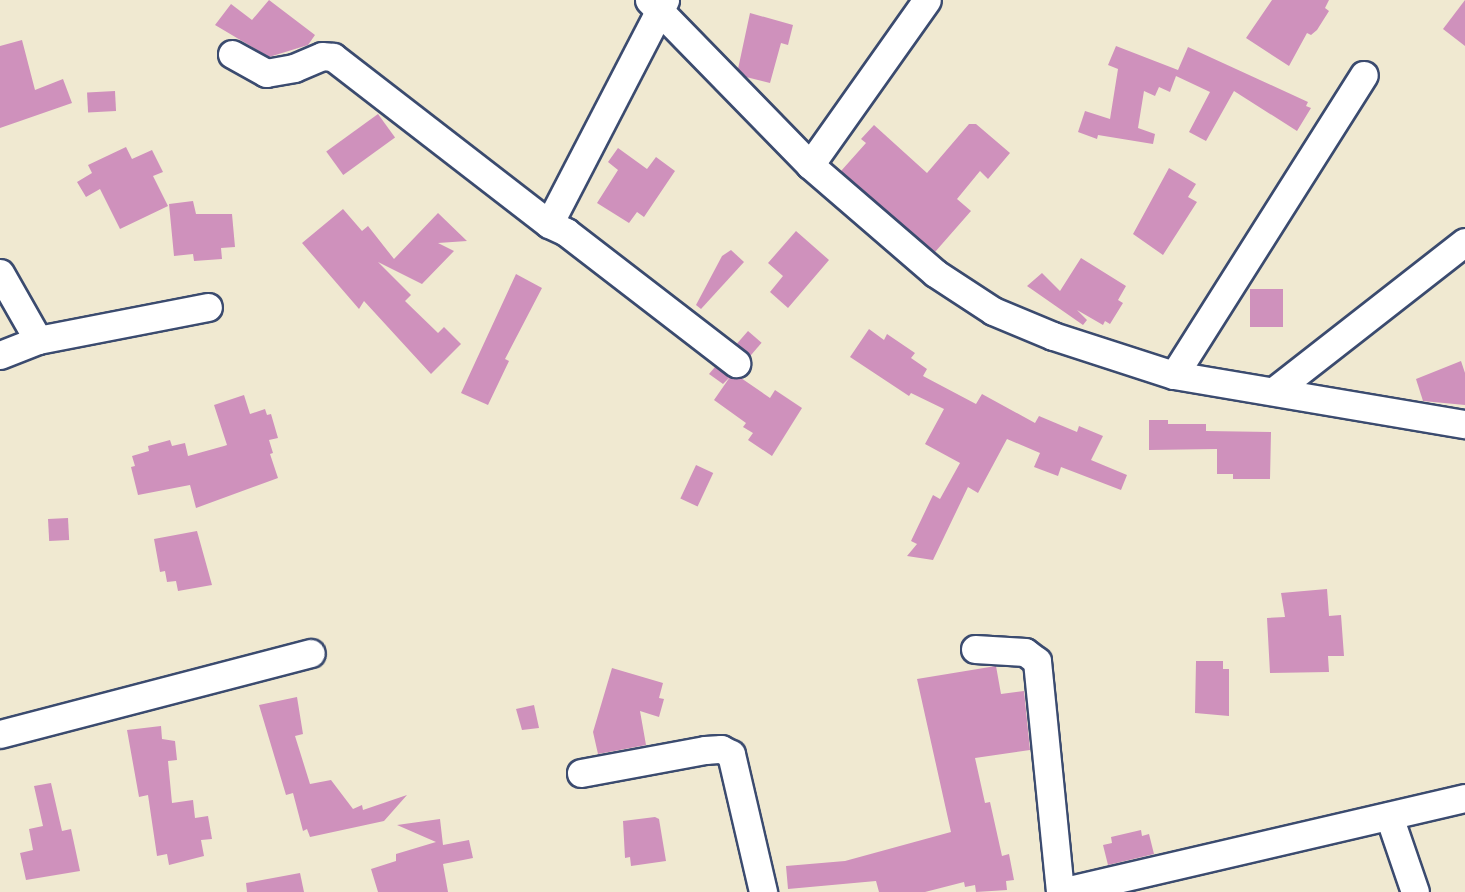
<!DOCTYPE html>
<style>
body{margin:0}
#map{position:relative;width:1465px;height:892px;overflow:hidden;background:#f0e9d1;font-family:Alegreya,serif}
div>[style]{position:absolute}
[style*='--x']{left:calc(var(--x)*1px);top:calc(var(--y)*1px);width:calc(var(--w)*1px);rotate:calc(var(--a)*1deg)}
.building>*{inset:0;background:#cf91bc;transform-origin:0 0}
.roads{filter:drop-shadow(2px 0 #3b4b6f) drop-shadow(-2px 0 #3b4b6f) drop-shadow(0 2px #3b4b6f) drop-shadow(0 -2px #3b4b6f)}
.minor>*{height:27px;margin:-13.5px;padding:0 13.5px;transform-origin:13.5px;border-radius:13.5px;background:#fff}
span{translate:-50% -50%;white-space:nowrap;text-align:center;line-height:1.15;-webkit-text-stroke:4.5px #fdfcf7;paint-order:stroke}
</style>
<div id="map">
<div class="building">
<div style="clip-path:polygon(269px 0,315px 35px,308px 45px,269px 57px,215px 25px,231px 4px,252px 20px)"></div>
<div style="clip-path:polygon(1272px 0,1329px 0,1325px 8px,1329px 11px,1317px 30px,1311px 35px,1307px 33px,1289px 66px,1246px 38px)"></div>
<div style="clip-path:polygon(1465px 0,1465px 46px,1443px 29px)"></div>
<div style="clip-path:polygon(750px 13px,793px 25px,788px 45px,781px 43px,770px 83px,746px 77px,738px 69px)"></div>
<div style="clip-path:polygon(22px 40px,35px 90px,63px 79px,72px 103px,0 128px,0 46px)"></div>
<div style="clip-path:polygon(1116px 46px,1178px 70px,1188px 47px,1308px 102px,1306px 106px,1311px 108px,1297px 131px,1234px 91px,1206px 141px,1189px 132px,1210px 92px,1176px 76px,1170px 92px,1159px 87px,1155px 96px,1144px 91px,1138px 128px,1155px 134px,1153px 144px,1098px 135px,1097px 139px,1078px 132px,1085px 111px,1110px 119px,1118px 69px,1108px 65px)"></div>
<div style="left:115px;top:91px;width:20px;height:28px;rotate:87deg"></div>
<div style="left:378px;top:114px;width:29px;height:64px;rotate:54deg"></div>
<div style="clip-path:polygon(969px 124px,976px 124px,1010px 153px,988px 179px,980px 171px,957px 199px,971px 211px,935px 252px,841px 171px,866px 143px,861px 139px,874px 125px,927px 173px)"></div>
<div style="clip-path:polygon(126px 147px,132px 159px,152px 150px,163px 172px,153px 176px,168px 206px,120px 229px,100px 189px,86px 197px,77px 182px,92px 173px,88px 165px)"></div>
<div style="clip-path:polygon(618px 148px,647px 169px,656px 157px,675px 171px,644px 217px,637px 212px,629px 223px,597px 203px,618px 170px,608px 162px)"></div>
<div style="clip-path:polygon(1169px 168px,1196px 184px,1188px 197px,1197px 202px,1163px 255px,1133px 234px)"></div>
<div style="clip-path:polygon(193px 201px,196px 214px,232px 214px,235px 247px,221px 248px,222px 259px,194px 261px,193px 254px,174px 256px,169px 204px)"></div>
<div style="clip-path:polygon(343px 209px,362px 231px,368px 226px,394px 259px,438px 213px,467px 241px,438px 243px,454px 251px,422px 284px,378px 262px,411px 295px,405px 301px,438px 333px,444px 327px,461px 344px,431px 374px,364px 301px,359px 309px,302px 243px)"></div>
<div style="clip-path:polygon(796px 231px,829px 260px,788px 308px,770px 292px,783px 276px,768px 263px)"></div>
<div style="clip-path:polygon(731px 250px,744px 262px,701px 309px,696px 305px,722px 256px)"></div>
<div style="clip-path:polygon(1081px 258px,1126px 286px,1118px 300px,1123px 303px,1110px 324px,1105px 321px,1103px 325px,1077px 310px,1087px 320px,1083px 325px,1027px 286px,1042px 273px,1060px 291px)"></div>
<div style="clip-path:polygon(516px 274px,542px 288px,505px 359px,509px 361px,488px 405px,461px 393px)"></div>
<div style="left:1250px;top:289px;width:33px;height:38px"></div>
<div style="clip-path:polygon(869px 329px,884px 340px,887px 334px,915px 353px,911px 358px,927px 369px,923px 376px,976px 404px,982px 394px,1035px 423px,1039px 416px,1077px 432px,1079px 426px,1103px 436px,1091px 460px,1127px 475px,1121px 490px,1061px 467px,1058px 476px,1034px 467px,1040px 453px,1007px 439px,978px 493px,968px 487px,933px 560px,907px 556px,917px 544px,911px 541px,933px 495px,940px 499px,960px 463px,925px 444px,944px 409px,911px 393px,909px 396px,850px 357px)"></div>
<div style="left:748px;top:331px;width:18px;height:17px;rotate:41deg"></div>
<div style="clip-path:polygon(1461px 361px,1465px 373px,1465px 405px,1423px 401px,1416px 379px)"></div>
<div style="clip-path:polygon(715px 367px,730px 377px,723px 384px,709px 374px)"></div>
<div style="clip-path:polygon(730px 377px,741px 378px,770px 398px,775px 390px,802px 408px,772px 456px,748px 440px,753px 433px,743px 427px,746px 423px,714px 400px)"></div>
<div style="clip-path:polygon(244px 395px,250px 414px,265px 409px,267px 415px,271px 414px,278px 438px,269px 440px,273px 453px,270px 454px,278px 478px,196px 508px,190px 485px,138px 495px,131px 467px,135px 466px,132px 456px,149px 451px,148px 446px,170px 440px,172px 446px,185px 443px,188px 456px,224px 446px,227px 445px,214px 405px)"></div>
<div style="clip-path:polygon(1149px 420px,1168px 420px,1168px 424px,1206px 424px,1206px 431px,1271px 432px,1270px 479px,1233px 479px,1233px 474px,1217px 474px,1217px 449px,1149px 450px)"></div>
<div style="left:696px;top:465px;width:19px;height:37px;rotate:25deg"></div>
<div style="left:68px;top:518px;width:22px;height:20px;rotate:87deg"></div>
<div style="clip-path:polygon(197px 531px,212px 585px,178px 591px,176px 581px,167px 582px,165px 571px,160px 572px,154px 539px)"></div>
<div style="clip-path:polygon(1327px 589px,1329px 616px,1341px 615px,1344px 656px,1328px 656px,1329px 672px,1270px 673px,1267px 618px,1285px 617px,1281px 593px)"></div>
<div style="clip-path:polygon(1196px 661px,1223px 661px,1223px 669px,1229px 669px,1229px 716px,1195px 713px)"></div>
<div style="clip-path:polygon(996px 666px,1001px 694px,1024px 691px,1030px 750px,975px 758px,985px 803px,990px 802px,1002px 856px,1009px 854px,1014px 880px,1006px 881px,1007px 890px,976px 892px,975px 885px,965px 887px,964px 882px,925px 892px,879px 892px,876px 881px,788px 889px,786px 866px,845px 861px,951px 832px,917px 679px)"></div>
<div style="clip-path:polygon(612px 668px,663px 683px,659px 698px,664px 699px,659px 717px,640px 711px,646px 745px,598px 754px,593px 732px)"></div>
<div style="clip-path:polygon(297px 697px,303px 734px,295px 736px,310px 784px,331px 780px,353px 809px,362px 805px,363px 810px,407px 795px,384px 821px,310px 837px,307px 829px,303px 831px,293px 793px,286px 795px,259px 705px)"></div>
<div style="clip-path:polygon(534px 705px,539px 728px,522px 730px,516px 709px)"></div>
<div style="clip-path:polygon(161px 726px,162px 739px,175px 741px,177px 760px,168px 761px,172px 803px,193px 800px,195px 818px,208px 816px,212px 839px,201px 840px,204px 856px,169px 865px,167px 854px,157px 856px,148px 795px,139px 797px,127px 730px)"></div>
<div style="clip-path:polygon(51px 783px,62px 831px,71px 829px,80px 871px,26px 880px,20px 853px,33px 850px,29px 829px,43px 826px,34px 786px)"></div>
<div style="clip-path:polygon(655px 817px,659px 819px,666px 861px,631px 866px,630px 857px,625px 858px,623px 821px)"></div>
<div style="clip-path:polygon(440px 819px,443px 845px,469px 840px,473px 858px,443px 864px,448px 892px,378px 892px,371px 869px,396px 861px,396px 854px,436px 842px,397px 825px)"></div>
<div style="clip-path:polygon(1141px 830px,1142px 836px,1149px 834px,1154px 854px,1108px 865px,1103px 845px,1112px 843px,1111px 837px)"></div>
<div style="clip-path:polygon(300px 873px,304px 892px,247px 892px,246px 883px)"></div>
</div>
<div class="roads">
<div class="minor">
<div style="--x:649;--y:0;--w:231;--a:45.7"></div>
<div style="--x:810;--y:165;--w:165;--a:40.8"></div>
<div style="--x:935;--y:273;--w:69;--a:33.2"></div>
<div style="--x:993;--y:311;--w:65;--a:22.6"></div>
<div style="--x:1053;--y:336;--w:127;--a:17.9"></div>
<div style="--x:1174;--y:375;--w:295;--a:9.6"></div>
<div style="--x:665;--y:0;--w:252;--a:117.4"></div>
<div style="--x:549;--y:224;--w:19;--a:25"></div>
<div style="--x:566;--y:232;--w:215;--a:37.6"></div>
<div style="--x:232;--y:54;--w:39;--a:29"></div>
<div style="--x:266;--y:73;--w:28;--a:-10"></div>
<div style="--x:294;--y:68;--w:30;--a:-23"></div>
<div style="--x:322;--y:56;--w:11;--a:5"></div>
<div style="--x:333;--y:57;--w:273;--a:37.7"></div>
<div style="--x:810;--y:165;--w:202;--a:-54.7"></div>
<div style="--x:0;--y:273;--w:77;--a:60.4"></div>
<div style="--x:0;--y:355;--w:41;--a:-21.5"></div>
<div style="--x:38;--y:340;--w:173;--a:-11"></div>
<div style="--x:1174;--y:375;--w:355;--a:-57.7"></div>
<div style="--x:1274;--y:391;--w:242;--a:-38"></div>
<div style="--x:975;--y:649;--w:50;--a:3.4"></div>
<div style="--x:1025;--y:652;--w:15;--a:37"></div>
<div style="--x:1037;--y:661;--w:232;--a:84.3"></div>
<div style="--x:0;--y:734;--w:321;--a:-14.6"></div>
<div style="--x:581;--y:773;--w:126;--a:-10.5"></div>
<div style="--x:705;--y:750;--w:16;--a:-4"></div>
<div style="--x:721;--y:749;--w:11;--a:27"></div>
<div style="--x:731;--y:754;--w:142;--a:76.9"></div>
<div style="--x:1389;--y:816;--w:80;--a:71.1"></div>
<div style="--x:1061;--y:892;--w:415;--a:-13.1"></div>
</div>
</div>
</div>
